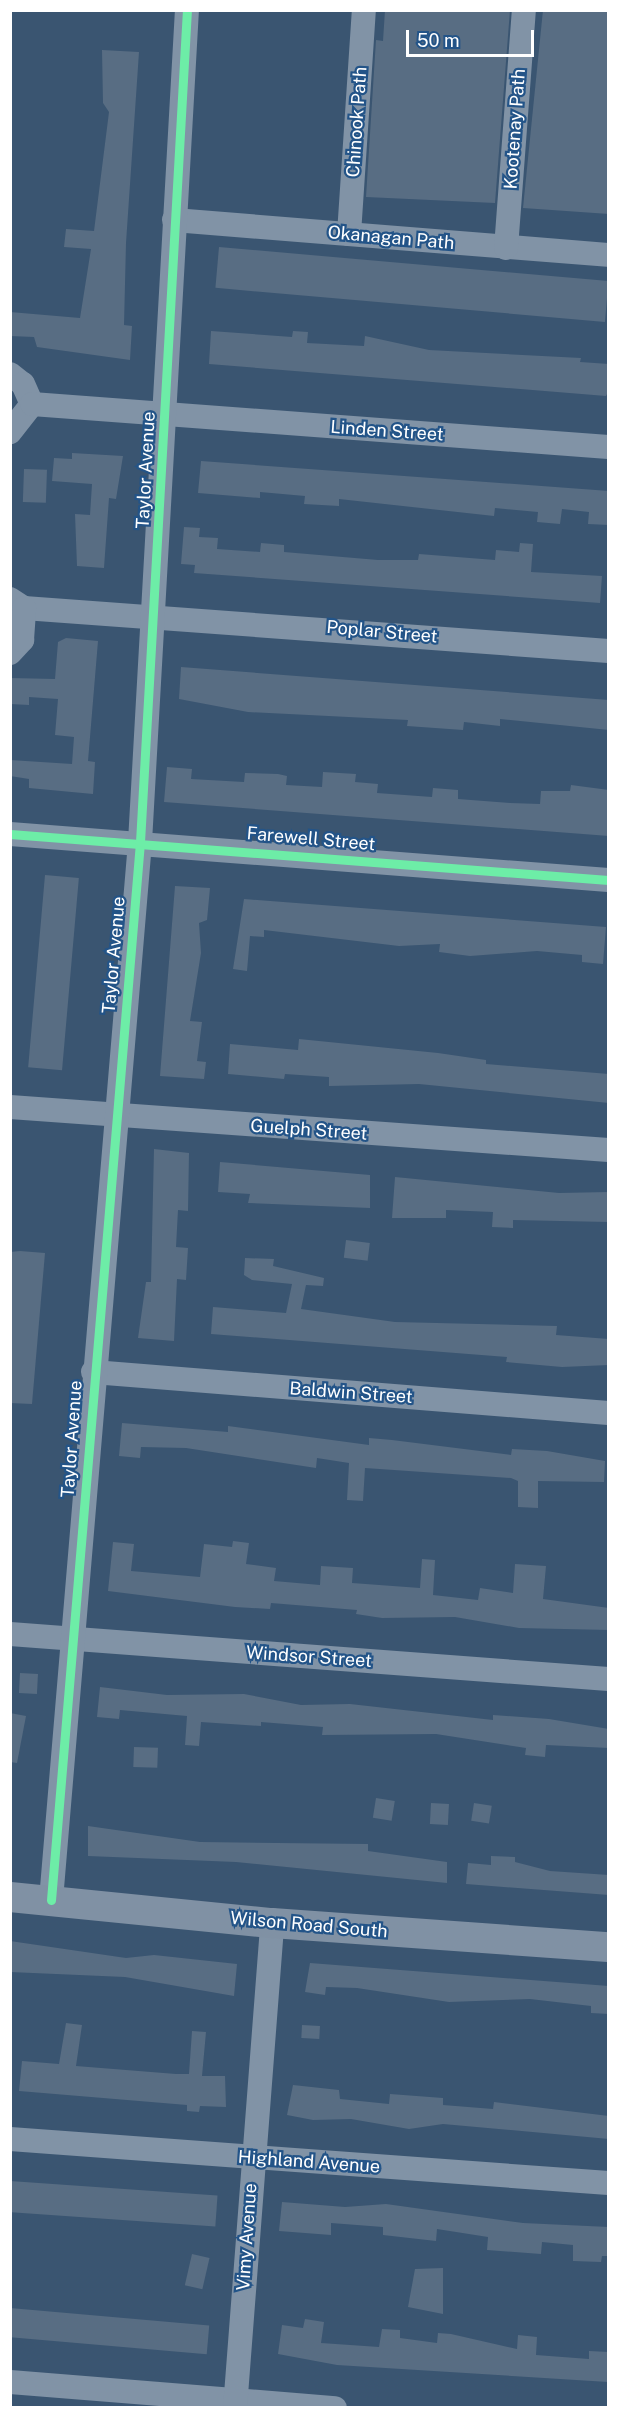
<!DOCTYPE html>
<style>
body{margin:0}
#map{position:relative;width:619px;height:2418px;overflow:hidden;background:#3a5571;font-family:"Public Sans",sans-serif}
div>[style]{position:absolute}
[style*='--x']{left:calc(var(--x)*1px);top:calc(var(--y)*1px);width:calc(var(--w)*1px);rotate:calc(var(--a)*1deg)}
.building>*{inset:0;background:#586d83;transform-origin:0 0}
.minor>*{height:24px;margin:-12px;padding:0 12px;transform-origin:12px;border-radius:12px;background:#8193a6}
.major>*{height:30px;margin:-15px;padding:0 15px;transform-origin:15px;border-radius:15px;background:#8091a4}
.cycleway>*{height:9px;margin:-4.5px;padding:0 4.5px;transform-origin:4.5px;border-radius:4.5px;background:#6deda7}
span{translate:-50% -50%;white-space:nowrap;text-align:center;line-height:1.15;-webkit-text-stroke:4.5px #235488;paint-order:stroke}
.street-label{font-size:18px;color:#fff}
.frame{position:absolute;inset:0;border:12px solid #fff;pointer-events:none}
.scale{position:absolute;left:406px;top:30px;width:128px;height:27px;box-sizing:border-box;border:3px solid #fff;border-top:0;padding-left:8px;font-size:18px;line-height:21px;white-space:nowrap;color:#fff;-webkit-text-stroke:4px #235488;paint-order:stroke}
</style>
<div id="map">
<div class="building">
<div style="clip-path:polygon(385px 10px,510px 10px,495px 203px,366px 197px,376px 40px,383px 41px)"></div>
<div style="clip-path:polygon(543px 10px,609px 10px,609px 214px,523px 208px)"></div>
<div style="clip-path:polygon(102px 50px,139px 52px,126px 243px,124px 325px,132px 326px,130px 360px,37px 347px,34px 337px,10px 336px,10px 312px,80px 318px,91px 249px,64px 247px,66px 229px,94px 231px,109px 112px,103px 103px)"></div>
<div style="left:219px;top:247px;width:391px;height:41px;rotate:5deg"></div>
<div style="clip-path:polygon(211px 331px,292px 337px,293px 331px,308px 332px,307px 343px,364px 346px,365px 336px,429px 350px,581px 358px,580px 362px,609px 364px,609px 390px,606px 396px,209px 364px)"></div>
<div style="clip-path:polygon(72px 453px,123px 456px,116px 499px,109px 498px,104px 568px,77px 566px,75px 514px,90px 515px,92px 484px,52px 481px,54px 458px,72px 459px)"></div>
<div style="clip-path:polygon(201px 461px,609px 491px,609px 525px,588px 524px,589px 512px,562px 509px,560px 524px,537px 522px,538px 512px,495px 508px,494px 516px,339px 499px,339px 506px,304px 504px,305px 496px,260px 492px,260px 498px,198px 493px)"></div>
<div style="left:24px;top:469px;width:23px;height:33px;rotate:2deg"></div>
<div style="clip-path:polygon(184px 527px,200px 528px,199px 537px,218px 538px,217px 549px,260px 552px,261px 543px,284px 545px,284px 552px,378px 560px,418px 560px,419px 554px,495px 560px,496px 550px,519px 552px,520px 543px,533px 544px,531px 572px,602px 576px,600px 603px,194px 573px,195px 565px,181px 564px)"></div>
<div style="clip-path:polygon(66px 638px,98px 641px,88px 761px,95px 762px,93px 794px,29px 788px,29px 779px,10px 776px,10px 760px,72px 764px,74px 737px,55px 735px,58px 699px,29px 697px,29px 705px,10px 704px,10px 678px,55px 679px,58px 642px)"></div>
<div style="clip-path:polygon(181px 667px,609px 700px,609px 730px,500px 719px,500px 726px,464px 722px,463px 730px,407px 726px,408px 720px,248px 712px,179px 699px)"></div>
<div style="clip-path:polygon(167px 767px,192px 769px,191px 779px,244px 782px,245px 773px,278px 774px,287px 776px,286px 785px,322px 787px,323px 772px,356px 774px,355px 782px,378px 784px,377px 793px,432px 797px,433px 788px,458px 790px,458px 799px,510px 803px,540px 804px,541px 791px,570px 791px,571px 785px,609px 790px,609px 836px,164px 802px)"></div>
<div style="left:45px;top:875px;width:34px;height:193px;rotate:5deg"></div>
<div style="clip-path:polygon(175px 886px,210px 888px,207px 920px,199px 923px,201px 953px,190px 1021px,202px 1022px,197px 1061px,206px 1062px,204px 1079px,160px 1076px)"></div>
<div style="clip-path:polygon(244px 899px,606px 927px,603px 964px,582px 962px,582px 955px,537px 951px,470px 956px,439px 952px,440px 944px,399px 946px,264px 930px,264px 937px,250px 936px,247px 971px,233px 969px)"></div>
<div style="clip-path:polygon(299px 1039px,438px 1053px,486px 1060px,486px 1064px,609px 1074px,609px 1103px,419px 1084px,329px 1086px,329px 1077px,285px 1074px,284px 1079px,228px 1074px,230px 1044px,298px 1050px)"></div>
<div style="clip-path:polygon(154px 1149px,189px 1153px,188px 1211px,178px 1210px,176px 1247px,188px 1248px,186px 1280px,177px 1279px,174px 1341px,138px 1338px,146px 1282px,151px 1282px)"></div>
<div style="clip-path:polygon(220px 1162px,370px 1175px,370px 1208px,248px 1203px,250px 1194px,218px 1192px)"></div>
<div style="clip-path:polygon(395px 1177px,559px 1193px,609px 1192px,609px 1222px,513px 1220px,513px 1228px,492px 1227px,493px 1212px,446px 1210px,446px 1218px,392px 1218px)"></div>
<div style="left:346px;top:1240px;width:24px;height:18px;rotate:7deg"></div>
<div style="clip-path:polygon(20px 1251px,45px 1253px,32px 1404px,10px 1403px,10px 1252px)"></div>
<div style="clip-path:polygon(245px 1258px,274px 1259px,273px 1266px,324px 1278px,323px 1286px,306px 1285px,301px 1309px,395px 1322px,557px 1326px,556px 1335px,609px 1339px,609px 1365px,562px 1367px,506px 1362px,507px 1357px,211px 1334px,213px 1307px,286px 1313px,292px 1284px,252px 1280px,244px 1275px)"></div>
<div style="clip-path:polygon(122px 1423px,228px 1432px,228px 1426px,369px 1445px,369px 1438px,392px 1440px,511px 1455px,512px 1449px,547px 1451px,605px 1461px,604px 1482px,538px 1481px,538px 1508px,518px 1507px,518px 1481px,511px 1478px,365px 1468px,363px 1501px,347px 1500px,349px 1463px,317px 1458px,316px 1468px,186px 1448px,141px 1447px,140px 1458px,119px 1456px)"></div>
<div style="clip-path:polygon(233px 1541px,249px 1543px,246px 1564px,276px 1568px,274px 1581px,320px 1585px,321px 1566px,353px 1568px,352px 1583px,420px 1588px,422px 1559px,435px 1560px,433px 1595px,478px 1600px,480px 1588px,513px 1593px,515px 1564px,546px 1566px,543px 1599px,609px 1608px,609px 1630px,519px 1628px,455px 1617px,382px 1618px,356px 1614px,357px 1610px,271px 1603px,270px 1609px,235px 1607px,108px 1591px,113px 1542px,134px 1544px,131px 1571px,200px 1577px,204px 1544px,232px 1547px)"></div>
<div style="left:20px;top:1673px;width:18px;height:20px;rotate:3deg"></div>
<div style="clip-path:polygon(100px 1687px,167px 1695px,244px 1694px,301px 1705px,350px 1704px,493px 1720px,493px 1715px,549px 1719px,609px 1729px,609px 1748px,546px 1745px,545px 1757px,525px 1755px,526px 1748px,436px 1734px,322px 1735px,323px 1727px,261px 1722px,261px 1726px,201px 1722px,199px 1746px,185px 1745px,187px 1716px,120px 1710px,119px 1719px,97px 1717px)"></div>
<div style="clip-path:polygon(10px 1713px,26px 1716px,17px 1763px,10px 1762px)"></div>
<div style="left:134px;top:1747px;width:24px;height:20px;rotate:2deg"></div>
<div style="left:376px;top:1798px;width:19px;height:20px;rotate:9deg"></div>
<div style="left:431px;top:1803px;width:18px;height:21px;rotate:3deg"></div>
<div style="left:474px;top:1803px;width:18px;height:18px;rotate:9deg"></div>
<div style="clip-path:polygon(88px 1826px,200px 1842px,368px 1844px,368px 1851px,447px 1862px,447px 1883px,236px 1862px,88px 1856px)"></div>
<div style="clip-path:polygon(491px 1856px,515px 1857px,515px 1862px,550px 1871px,609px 1875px,609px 1895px,466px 1884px,468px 1863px,491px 1865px)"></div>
<div style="clip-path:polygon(10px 1941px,126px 1958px,154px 1955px,237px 1964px,234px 1996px,125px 1977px,10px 1972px)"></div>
<div style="clip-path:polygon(310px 1963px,609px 1986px,609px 2014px,591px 2013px,591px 2006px,530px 1999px,449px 2002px,357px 1988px,326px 1987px,325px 1995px,305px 1992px)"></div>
<div style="clip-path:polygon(66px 2023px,82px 2025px,76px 2066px,176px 2074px,189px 2074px,192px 2031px,206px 2032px,202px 2076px,225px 2076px,226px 2107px,200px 2106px,199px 2112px,187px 2111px,187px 2105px,19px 2091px,22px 2061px,59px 2064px)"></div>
<div style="left:302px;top:2025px;width:18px;height:13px;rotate:3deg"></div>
<div style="clip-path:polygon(293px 2085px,339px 2090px,340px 2099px,389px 2104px,390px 2094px,443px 2098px,443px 2105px,493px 2109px,494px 2102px,609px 2116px,609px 2139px,443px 2124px,409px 2129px,351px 2119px,313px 2120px,287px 2115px)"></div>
<div style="left:10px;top:2181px;width:208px;height:31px;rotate:4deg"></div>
<div style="clip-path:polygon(282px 2202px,345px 2207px,386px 2204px,523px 2223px,609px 2227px,609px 2256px,602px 2256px,601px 2262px,573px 2261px,573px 2245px,542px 2242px,541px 2254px,487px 2250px,488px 2237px,437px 2229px,436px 2241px,383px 2235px,383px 2227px,331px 2223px,331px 2235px,279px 2231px)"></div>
<div style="left:192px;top:2254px;width:18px;height:32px;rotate:13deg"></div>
<div style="clip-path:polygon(443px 2268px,443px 2314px,408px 2307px,415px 2269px)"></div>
<div style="left:10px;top:2308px;width:200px;height:29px;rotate:5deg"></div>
<div style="clip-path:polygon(305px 2319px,324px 2322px,321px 2343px,379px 2347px,382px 2329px,400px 2330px,400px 2338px,437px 2343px,438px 2333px,451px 2334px,517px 2349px,518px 2335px,537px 2337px,536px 2355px,589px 2359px,589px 2351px,609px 2352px,608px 2382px,337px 2365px,278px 2354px,282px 2325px,303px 2328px)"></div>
</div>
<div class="minor">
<div style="--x:174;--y:220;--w:435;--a:4.6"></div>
<div style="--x:349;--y:234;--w:225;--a:-86.2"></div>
<div style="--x:506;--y:248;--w:239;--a:-85.7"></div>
<div style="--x:10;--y:374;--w:16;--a:38"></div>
<div style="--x:23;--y:384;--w:22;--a:66"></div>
<div style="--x:32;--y:404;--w:36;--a:128"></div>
<div style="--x:32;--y:404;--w:578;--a:4.27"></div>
<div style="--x:10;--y:599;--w:17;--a:33"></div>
<div style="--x:24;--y:608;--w:586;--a:4.21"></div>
<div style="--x:10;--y:653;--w:18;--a:-47"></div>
<div style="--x:22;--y:640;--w:32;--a:-86"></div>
<div style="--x:10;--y:834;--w:600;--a:4.4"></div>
<div style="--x:10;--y:1107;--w:600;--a:4.11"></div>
<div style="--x:93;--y:1372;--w:517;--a:4.55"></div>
<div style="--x:10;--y:1634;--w:600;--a:4.3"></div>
<div style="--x:51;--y:1900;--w:1062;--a:-85.19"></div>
<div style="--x:140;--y:842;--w:833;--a:-86.77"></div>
<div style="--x:10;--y:2139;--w:600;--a:4.21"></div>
<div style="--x:10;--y:2382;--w:326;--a:4.6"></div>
<div style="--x:235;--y:2408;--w:486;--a:-85.6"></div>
</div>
<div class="major">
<div style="--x:10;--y:1897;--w:263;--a:5.7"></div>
<div style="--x:272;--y:1923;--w:337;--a:4.1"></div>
</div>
<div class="cycleway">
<div style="--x:10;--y:834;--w:600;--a:4.4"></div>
<div style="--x:51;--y:1900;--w:1062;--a:-85.19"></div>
<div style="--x:140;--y:842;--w:833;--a:-86.77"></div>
</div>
<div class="street-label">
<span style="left:357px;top:122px;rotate:-86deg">Chinook Path</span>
<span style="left:515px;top:129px;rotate:-86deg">Kootenay Path</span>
<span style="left:391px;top:238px;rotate:5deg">Okanagan Path</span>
<span style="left:387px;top:431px;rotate:4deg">Linden Street</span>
<span style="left:146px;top:470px;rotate:-87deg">Taylor Avenue</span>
<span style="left:382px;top:632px;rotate:5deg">Poplar Street</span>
<span style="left:311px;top:839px;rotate:5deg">Farewell Street</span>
<span style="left:114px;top:955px;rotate:-85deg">Taylor Avenue</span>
<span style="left:309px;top:1130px;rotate:4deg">Guelph Street</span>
<span style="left:351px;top:1393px;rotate:4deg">Baldwin Street</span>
<span style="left:72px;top:1439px;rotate:-86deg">Taylor Avenue</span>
<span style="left:309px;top:1657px;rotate:4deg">Windsor Street</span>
<span style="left:309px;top:1925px;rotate:5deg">Wilson Road South</span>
<span style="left:309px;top:2162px;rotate:4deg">Highland Avenue</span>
<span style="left:247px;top:2237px;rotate:-86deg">Vimy Avenue</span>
</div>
<div class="frame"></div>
<div class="scale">50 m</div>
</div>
